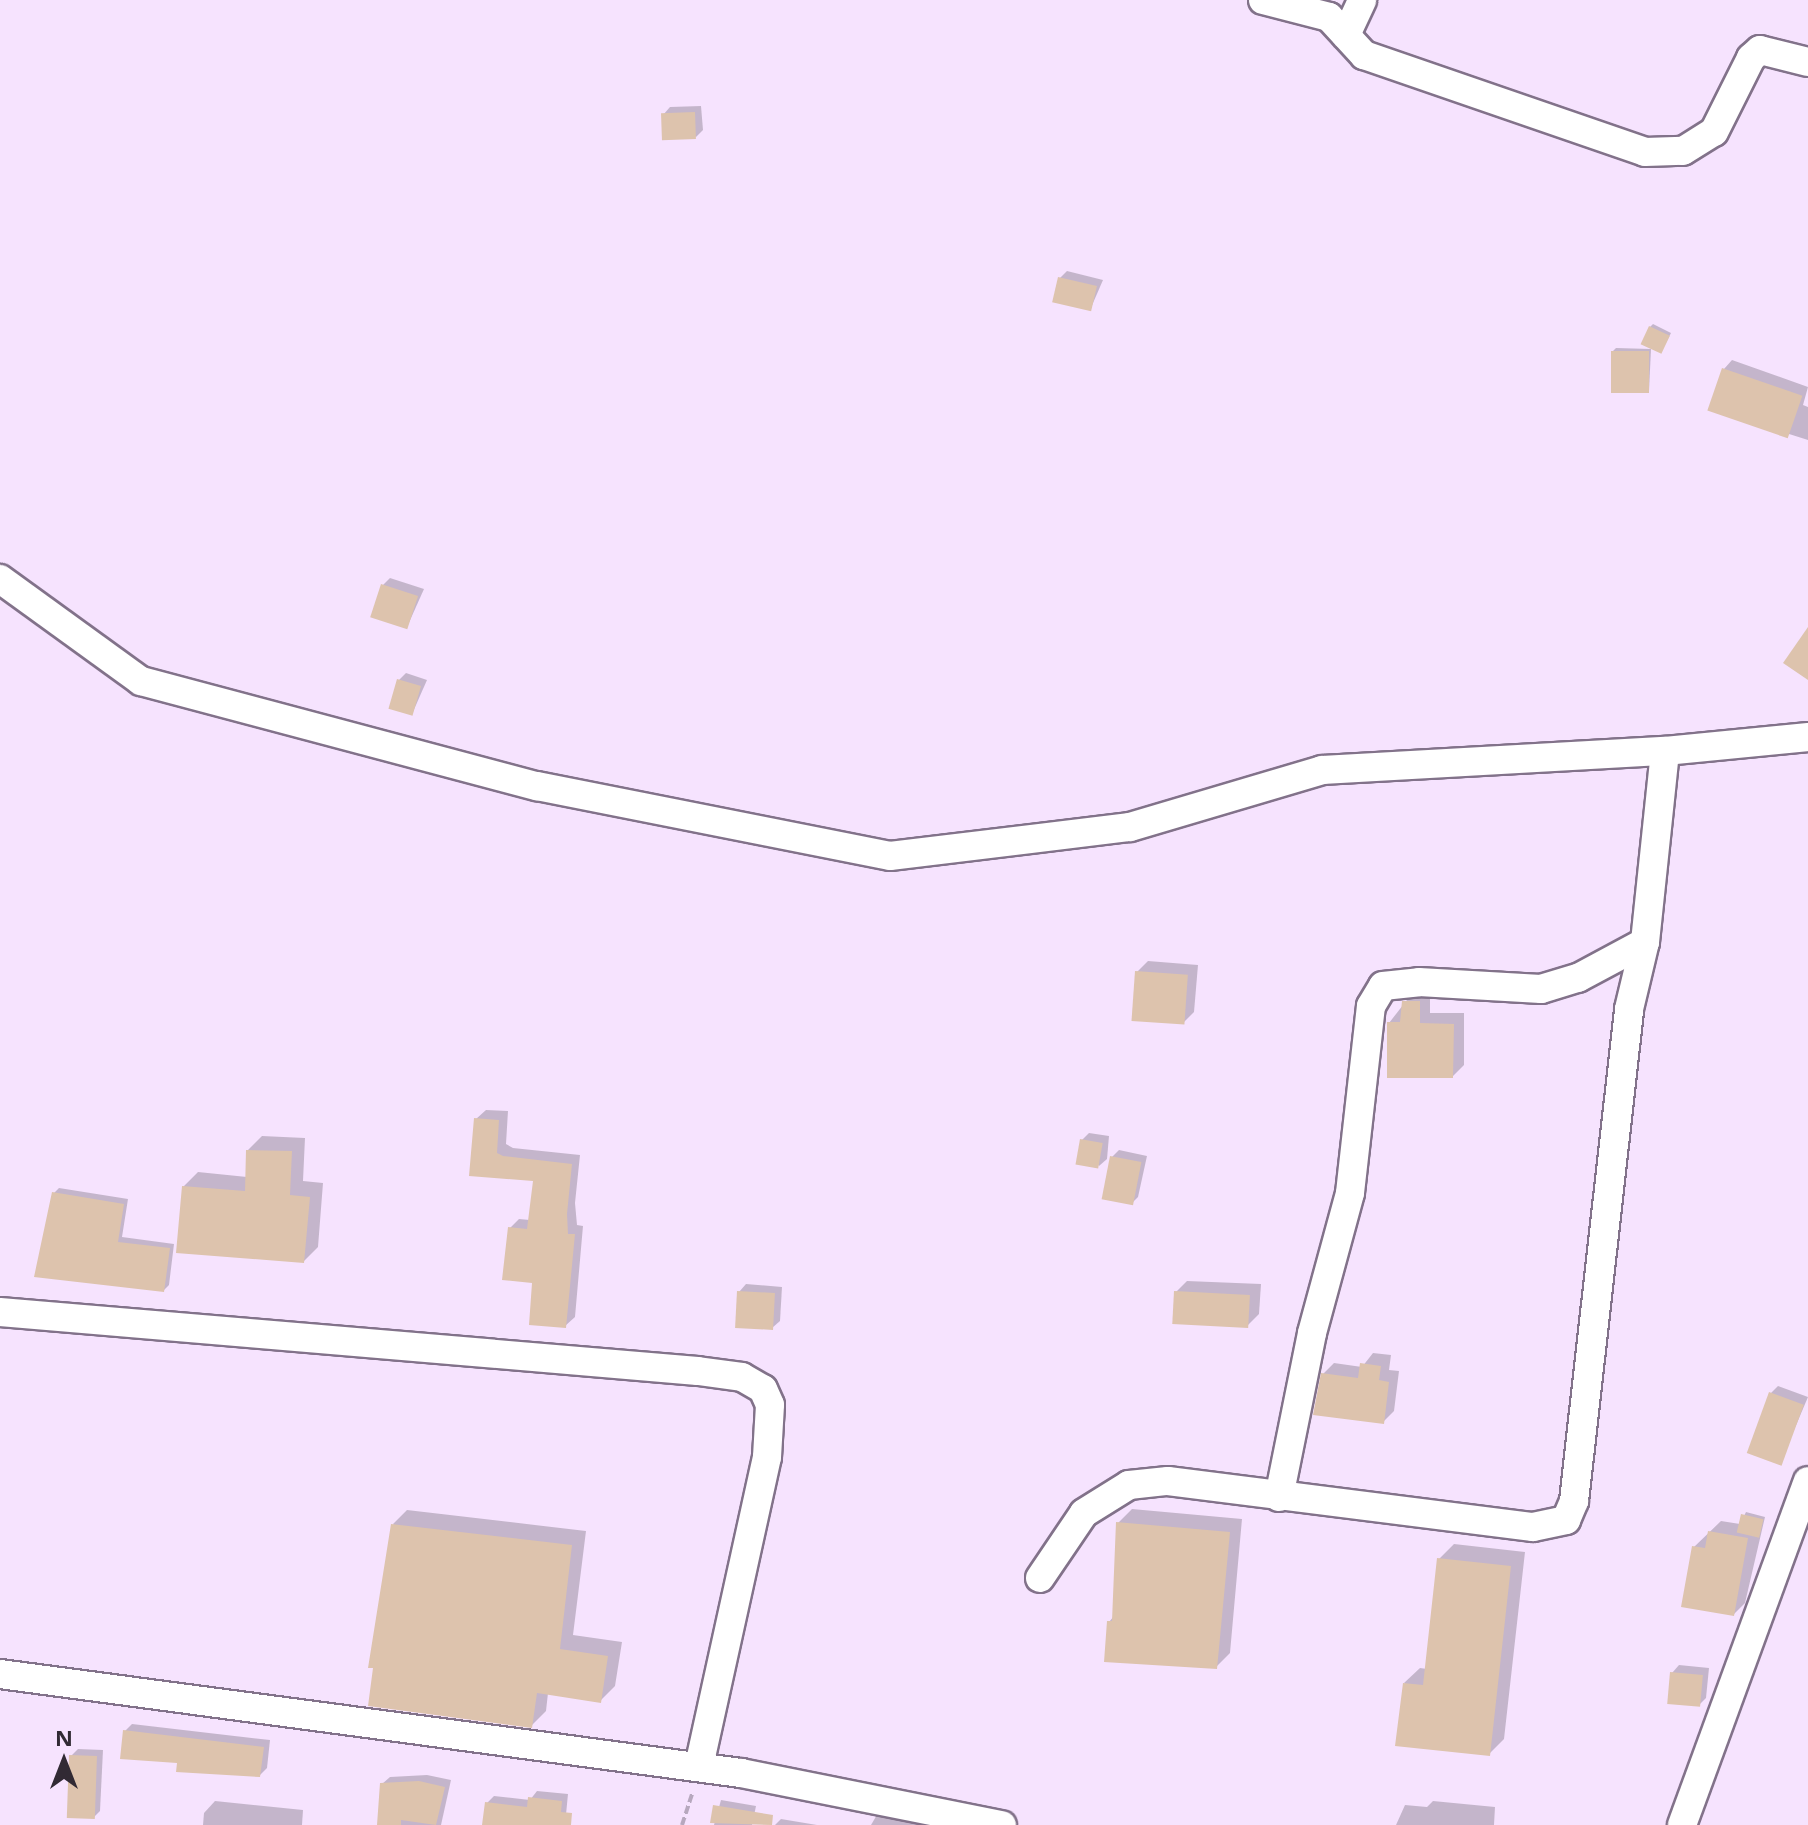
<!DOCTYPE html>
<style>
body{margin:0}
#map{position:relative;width:1808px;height:1825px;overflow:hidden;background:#f6e3fe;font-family:"Open Sans",sans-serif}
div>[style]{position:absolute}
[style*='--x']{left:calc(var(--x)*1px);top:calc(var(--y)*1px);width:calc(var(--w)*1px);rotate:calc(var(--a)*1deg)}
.shadow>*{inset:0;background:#0003}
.building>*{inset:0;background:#ddc3ad;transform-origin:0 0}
.path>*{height:4px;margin-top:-2px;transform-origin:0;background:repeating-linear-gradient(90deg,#b7a8be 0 8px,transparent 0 12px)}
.roads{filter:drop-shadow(2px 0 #82728a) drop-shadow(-2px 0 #82728a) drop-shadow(0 2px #82728a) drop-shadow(0 -2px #82728a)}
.minor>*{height:28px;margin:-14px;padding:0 14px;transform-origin:14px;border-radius:14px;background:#fff}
span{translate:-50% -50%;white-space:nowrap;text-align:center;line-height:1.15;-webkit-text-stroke:6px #f6e3fe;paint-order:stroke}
.north{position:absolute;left:24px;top:1721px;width:80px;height:80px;-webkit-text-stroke:6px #f6e3fe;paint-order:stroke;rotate:0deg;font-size:22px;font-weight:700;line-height:32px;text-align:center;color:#312a34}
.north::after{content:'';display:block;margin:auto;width:28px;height:36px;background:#312a34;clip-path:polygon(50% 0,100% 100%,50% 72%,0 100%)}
</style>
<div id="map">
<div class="shadow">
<div style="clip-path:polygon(701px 106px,703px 130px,696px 137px,663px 115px,670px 107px)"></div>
<div style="clip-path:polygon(1067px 271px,1103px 280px,1090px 310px,1060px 278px)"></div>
<div style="clip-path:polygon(1653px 324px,1671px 333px,1661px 352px,1650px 327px)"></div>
<div style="clip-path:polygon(1616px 348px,1651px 349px,1649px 391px,1613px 351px)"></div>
<div style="clip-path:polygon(1732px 360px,1808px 387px,1803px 405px,1808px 407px,1808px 440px,1709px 409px,1724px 369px)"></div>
<div style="clip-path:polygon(390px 578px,424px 589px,407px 627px,383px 585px)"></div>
<div style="clip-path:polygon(406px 673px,427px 680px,412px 714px,399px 680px)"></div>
<div style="clip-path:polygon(1148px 961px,1198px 965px,1194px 1012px,1183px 1023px,1137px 972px)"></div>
<div style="clip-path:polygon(1414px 991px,1430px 991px,1430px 1013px,1464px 1013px,1464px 1065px,1453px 1076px,1389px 1023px)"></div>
<div style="clip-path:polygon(486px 1110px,508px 1111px,506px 1144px,513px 1148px,580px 1155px,575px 1203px,577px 1225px,583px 1226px,575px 1317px,565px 1326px,534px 1281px,510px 1228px,519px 1219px,530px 1220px,536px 1179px,471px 1174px,476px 1119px)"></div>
<div style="clip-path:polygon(1089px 1133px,1109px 1136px,1107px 1159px,1099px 1166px,1082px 1140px)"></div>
<div style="clip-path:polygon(262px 1136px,305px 1138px,303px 1181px,323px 1183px,318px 1247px,304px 1261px,183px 1187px,198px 1172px,247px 1177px,248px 1150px)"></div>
<div style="clip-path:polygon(1119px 1150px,1147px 1156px,1138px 1197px,1131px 1204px,1112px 1157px)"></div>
<div style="clip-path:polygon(59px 1188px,128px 1199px,122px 1237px,174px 1244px,169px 1285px,164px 1290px,54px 1193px)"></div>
<div style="clip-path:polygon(1187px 1281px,1261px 1284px,1259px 1314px,1248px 1325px,1176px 1292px)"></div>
<div style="clip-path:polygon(746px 1284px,782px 1287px,780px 1321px,772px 1328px,739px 1292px)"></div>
<div style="clip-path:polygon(1373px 1353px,1391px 1355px,1389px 1370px,1399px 1371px,1394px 1411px,1383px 1422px,1323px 1374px,1334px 1363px,1362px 1367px)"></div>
<div style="clip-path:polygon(1778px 1386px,1808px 1397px,1780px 1463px,1771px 1393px)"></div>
<div style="clip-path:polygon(1132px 1509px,1242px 1519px,1230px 1653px,1216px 1667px,1109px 1622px,1114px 1616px,1118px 1523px)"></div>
<div style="clip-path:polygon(407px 1510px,586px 1531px,573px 1635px,622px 1642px,615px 1686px,600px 1701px,548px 1693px,546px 1711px,531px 1726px,393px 1524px)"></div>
<div style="clip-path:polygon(1746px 1512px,1765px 1517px,1745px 1603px,1734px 1614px,1694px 1547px,1721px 1521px,1740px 1524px)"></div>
<div style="clip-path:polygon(1454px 1544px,1525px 1552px,1504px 1739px,1489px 1754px,1404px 1683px,1420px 1668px,1427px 1669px,1439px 1559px)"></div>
<div style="clip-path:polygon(1679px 1665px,1709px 1668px,1706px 1698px,1699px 1705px,1672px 1673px)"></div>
<div style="clip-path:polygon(132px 1724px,270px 1740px,267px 1768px,260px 1775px,179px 1761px,125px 1731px)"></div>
<div style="clip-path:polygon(78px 1749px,103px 1750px,100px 1811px,93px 1818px,71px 1756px)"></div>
<div style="clip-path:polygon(427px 1775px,451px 1780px,441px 1825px,381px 1825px,382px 1784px,390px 1777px)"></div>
<div style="clip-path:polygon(537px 1791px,568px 1794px,565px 1825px,484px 1825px,487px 1803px,494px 1796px,530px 1800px)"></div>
<div style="clip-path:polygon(721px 1800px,756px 1806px,752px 1825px,714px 1825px)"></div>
<div style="clip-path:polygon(215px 1801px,303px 1810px,302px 1825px,203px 1825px,204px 1813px)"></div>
<div style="clip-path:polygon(1433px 1801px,1495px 1807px,1494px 1825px,1396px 1825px,1405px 1805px,1427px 1807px)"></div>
<div style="clip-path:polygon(878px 1813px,945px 1825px,871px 1825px)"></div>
<div style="clip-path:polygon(781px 1819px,817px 1825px,775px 1825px)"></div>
</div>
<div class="building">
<div style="left:695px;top:112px;width:27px;height:34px;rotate:88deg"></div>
<div style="left:1058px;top:277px;width:40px;height:26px;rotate:13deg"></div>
<div style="left:1649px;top:326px;width:23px;height:20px;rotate:25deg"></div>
<div style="left:1611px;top:351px;width:38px;height:42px"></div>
<div style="left:1722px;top:368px;width:85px;height:45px;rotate:19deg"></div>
<div style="left:381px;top:584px;width:39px;height:35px;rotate:18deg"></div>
<div style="clip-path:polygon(1808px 627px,1808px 680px,1783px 663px)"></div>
<div style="left:397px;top:679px;width:25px;height:31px;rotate:16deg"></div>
<div style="left:1135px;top:971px;width:53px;height:50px;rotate:4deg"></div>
<div style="clip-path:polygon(1402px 1001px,1420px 1001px,1420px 1023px,1454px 1024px,1453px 1078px,1387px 1078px,1387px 1022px,1400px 1022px)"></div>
<div style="clip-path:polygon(474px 1118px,499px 1120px,497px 1153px,503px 1156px,572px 1164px,567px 1214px,568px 1234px,575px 1234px,566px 1328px,529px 1325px,532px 1283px,502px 1280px,508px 1227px,527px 1229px,533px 1181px,469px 1176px)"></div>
<div style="left:1080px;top:1139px;width:23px;height:26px;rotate:10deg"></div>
<div style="clip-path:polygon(246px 1150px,292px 1151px,290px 1195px,310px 1197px,304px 1263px,176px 1253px,182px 1186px,245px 1191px)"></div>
<div style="left:1110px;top:1156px;width:32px;height:44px;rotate:11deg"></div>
<div style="clip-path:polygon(52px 1192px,124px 1204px,118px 1242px,170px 1248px,164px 1292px,34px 1277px)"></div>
<div style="left:737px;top:1291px;width:38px;height:37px;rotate:3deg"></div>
<div style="left:1174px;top:1291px;width:76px;height:33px;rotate:3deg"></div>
<div style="clip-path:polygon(1360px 1363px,1381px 1366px,1379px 1380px,1389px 1382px,1384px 1424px,1313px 1415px,1321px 1373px,1358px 1378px)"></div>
<div style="left:1769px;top:1392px;width:37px;height:65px;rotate:20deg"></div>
<div style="left:1741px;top:1514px;width:23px;height:19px;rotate:13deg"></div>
<div style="clip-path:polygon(1116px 1522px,1230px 1532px,1217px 1669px,1104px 1662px,1107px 1621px,1112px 1621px)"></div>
<div style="clip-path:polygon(391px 1524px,572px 1545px,560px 1649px,608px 1656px,601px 1703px,537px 1693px,532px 1728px,368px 1706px,373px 1668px,368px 1668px)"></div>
<div style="clip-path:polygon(1708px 1531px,1748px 1538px,1734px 1616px,1681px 1607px,1692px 1546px,1705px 1548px)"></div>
<div style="clip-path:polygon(1437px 1558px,1511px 1566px,1490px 1756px,1395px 1746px,1403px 1683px,1423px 1685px)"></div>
<div style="left:1670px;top:1672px;width:33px;height:32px;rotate:5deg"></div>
<div style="clip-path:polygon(123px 1730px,264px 1747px,260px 1777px,176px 1772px,177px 1763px,120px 1759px)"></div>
<div style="left:69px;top:1755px;width:28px;height:63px;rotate:2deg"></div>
<div style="clip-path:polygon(419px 1781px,445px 1787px,436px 1825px,401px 1820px,401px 1825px,377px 1825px,380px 1783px)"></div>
<div style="clip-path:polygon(528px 1797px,562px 1801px,561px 1812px,572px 1813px,571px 1825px,482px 1825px,485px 1802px,527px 1807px)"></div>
<div style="clip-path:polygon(713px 1805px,773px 1815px,772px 1825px,710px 1823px)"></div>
</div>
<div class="path">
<div style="--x:682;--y:1825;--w:35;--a:-72"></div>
</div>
<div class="roads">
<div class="minor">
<div style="--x:1263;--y:0;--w:68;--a:14.4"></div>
<div style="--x:1329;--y:17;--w:52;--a:47.4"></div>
<div style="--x:1364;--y:55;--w:297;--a:19"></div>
<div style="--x:1645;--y:152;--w:38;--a:-2"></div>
<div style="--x:1683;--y:151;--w:36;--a:-32"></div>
<div style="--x:1714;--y:132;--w:83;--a:-63.4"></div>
<div style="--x:1751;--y:58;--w:12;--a:-42"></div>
<div style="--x:1760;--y:50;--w:49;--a:14"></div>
<div style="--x:1346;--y:35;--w:38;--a:-65"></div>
<div style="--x:0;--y:579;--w:174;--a:35.9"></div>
<div style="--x:141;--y:681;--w:410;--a:14.9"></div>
<div style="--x:537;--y:786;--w:360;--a:11.2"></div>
<div style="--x:890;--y:856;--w:242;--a:-6.9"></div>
<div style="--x:1130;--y:827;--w:200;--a:-16.5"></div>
<div style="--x:1322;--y:770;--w:344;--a:-3.2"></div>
<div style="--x:1665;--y:751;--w:144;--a:-5.6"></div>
<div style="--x:0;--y:1312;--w:700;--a:4.83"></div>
<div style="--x:698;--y:1371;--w:44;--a:7.8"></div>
<div style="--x:742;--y:1377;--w:24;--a:30"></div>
<div style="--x:763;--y:1389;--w:17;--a:66"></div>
<div style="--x:770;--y:1405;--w:52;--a:93.3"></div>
<div style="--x:767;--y:1457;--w:317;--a:102.4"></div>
<div style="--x:1279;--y:1497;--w:167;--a:-78.6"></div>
<div style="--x:1312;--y:1333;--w:145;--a:-74.8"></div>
<div style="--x:1350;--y:1193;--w:188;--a:-83.6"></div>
<div style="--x:1371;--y:1006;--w:23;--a:-59"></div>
<div style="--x:1383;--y:986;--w:36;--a:-6"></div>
<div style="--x:1419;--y:982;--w:122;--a:3.3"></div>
<div style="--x:1541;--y:989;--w:39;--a:-17"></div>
<div style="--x:1578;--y:978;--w:76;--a:-28.2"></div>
<div style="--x:1040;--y:1578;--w:78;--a:-55.9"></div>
<div style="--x:1084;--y:1513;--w:53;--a:-31.9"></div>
<div style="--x:1129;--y:1485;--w:39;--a:-6"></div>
<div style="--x:1168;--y:1481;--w:368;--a:7.2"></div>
<div style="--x:1533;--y:1527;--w:34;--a:-12"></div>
<div style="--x:1566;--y:1520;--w:21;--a:-67"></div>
<div style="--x:1574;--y:1501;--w:495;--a:-83.6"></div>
<div style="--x:1629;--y:1009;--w:69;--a:-76.6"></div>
<div style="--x:1645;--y:942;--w:192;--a:-84"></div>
<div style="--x:0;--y:1674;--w:748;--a:7.61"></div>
<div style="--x:741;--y:1773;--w:266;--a:11.3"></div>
<div style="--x:1682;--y:1825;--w:366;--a:-69.9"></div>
</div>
</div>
<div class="north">N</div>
</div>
